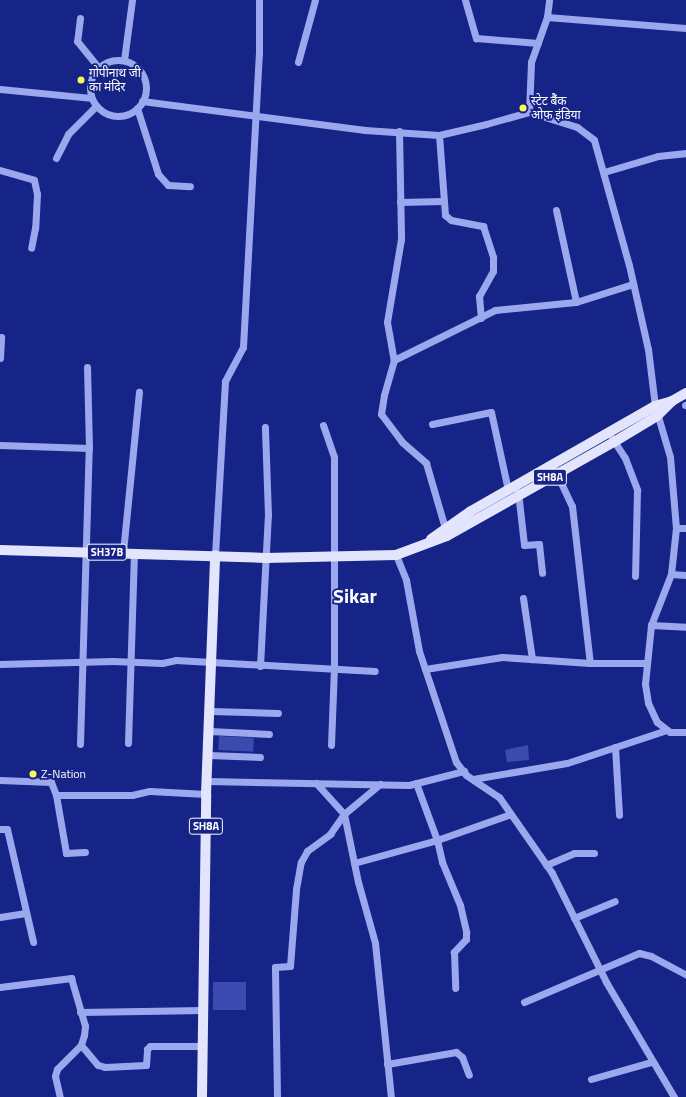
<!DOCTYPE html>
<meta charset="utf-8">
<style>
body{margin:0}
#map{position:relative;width:686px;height:1097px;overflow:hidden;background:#162487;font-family:"Titillium Web","Noto Sans Devanagari",sans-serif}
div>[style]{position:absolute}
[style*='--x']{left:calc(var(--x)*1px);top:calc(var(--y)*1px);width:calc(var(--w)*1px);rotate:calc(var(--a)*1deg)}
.building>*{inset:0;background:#3a4aae;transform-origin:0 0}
.minor>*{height:7px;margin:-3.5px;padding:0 3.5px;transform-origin:3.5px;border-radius:3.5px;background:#9ca8ee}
.minor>.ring{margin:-3.5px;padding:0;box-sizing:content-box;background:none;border:7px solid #9ca8ee;border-radius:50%}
.major>*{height:10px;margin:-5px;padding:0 5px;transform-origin:5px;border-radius:5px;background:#e3e5ff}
.dots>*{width:11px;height:11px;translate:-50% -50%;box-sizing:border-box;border:2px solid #162487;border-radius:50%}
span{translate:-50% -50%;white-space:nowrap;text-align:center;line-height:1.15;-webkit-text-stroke:3.5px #162487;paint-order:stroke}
.shield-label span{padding:1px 3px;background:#162487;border:1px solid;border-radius:3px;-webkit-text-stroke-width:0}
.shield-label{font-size:11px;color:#fff;font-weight:700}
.poi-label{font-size:12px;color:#fff}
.left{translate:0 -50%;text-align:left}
.town-label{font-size:20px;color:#fff;font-weight:700}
</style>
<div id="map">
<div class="building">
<div style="left:219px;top:736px;width:35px;height:14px;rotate:3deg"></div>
<div style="clip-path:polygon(528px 745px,529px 760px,507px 762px,505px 750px)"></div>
<div style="left:213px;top:982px;width:33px;height:28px"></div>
</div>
<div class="minor">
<div style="--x:465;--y:0;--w:40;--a:74"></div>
<div style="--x:476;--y:38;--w:62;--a:4.6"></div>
<div style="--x:547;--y:17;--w:139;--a:4.5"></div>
<div style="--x:80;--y:18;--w:23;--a:97"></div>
<div style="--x:77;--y:41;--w:33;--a:51"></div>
<div class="ring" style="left:90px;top:60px;width:49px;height:49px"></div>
<div style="--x:124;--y:60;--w:61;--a:-82.4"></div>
<div style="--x:298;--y:62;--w:64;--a:-74.7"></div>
<div style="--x:0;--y:89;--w:91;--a:5.6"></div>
<div style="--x:142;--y:101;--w:225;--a:7.4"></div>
<div style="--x:365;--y:130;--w:74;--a:3.9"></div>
<div style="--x:439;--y:135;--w:48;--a:-13.2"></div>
<div style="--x:486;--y:124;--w:45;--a:-15.6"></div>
<div style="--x:529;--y:112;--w:50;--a:-87.7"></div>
<div style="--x:531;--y:62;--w:48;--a:-70.4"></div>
<div style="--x:547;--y:17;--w:17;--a:-83"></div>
<div style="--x:137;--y:108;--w:69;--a:72.3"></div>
<div style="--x:158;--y:174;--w:15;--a:48"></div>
<div style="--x:168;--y:185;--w:22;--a:3"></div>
<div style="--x:529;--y:112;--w:50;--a:17.4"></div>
<div style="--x:577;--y:127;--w:21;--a:37"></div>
<div style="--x:594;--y:140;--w:130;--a:74.4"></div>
<div style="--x:629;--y:265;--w:86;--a:77.3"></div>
<div style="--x:648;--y:349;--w:57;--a:83"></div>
<div style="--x:655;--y:406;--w:53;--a:73.6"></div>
<div style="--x:670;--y:457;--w:71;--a:85.2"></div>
<div style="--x:676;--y:528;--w:46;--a:96.2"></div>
<div style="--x:671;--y:574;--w:55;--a:111.4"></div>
<div style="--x:651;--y:625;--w:59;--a:95.8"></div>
<div style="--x:645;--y:684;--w:19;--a:81"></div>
<div style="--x:648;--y:703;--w:21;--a:65"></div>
<div style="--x:657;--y:722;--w:16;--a:38"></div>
<div style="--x:670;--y:732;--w:16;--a:0"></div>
<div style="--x:399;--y:131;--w:108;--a:88.9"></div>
<div style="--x:401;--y:239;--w:84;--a:99.6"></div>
<div style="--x:387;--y:322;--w:39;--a:80"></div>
<div style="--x:394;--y:360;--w:36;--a:106"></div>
<div style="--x:384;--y:395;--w:19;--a:99"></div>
<div style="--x:381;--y:414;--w:35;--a:53"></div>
<div style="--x:402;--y:442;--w:32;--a:41"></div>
<div style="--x:426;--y:463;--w:68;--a:73.7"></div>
<div style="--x:439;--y:135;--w:80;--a:85.7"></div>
<div style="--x:445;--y:215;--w:8;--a:40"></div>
<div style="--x:451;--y:220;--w:33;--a:11"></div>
<div style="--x:483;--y:226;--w:33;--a:72"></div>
<div style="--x:493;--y:257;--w:14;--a:90"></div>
<div style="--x:493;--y:271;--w:29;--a:119"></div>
<div style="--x:479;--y:296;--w:22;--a:85"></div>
<div style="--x:56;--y:158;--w:27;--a:-63"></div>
<div style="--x:68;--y:134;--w:40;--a:-45"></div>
<div style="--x:0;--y:170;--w:35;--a:16"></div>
<div style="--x:34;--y:180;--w:14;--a:78"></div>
<div style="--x:37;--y:194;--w:34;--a:93"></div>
<div style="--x:35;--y:228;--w:20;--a:101"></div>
<div style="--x:604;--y:172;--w:56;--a:-16.5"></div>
<div style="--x:658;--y:156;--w:28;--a:-6"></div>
<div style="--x:400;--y:202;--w:43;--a:-1.3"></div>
<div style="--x:556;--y:210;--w:94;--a:77.7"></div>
<div style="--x:0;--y:358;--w:21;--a:-87"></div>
<div style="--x:394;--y:360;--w:113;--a:-26.3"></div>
<div style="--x:495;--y:310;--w:81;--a:-5.6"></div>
<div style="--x:576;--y:302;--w:60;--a:-17.5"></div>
<div style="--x:685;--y:405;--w:1;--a:0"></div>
<div style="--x:432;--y:424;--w:60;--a:-11.5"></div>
<div style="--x:491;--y:412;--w:80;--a:77.7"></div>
<div style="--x:323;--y:425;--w:34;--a:71"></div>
<div style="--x:334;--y:457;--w:210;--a:90"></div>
<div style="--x:334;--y:667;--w:78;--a:92.2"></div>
<div style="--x:612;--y:438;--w:24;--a:57"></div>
<div style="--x:625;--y:458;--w:34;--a:69"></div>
<div style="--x:637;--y:490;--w:86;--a:91.3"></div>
<div style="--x:0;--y:445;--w:89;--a:1.9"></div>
<div style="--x:555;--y:470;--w:40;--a:65"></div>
<div style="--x:572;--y:506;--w:158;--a:83.5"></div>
<div style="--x:518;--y:492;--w:53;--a:83.5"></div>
<div style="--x:524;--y:545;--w:15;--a:-4"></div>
<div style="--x:539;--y:544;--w:29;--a:84"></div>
<div style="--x:676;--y:528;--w:10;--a:0"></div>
<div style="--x:123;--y:552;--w:161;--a:-84.3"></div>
<div style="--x:215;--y:555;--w:174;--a:-86.7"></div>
<div style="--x:225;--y:381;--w:38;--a:-62"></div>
<div style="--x:243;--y:347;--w:293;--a:-86.9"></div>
<div style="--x:259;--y:54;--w:54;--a:-90"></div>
<div style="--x:396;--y:555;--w:27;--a:68"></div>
<div style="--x:406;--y:580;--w:72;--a:79.6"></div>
<div style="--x:419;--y:651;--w:117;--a:71.6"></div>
<div style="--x:456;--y:762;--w:16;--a:52"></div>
<div style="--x:466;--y:775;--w:40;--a:34"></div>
<div style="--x:499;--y:797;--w:93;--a:55.1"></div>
<div style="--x:552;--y:873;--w:122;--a:63.6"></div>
<div style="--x:606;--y:982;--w:134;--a:59.4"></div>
<div style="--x:671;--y:574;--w:15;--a:4"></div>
<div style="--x:523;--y:598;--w:62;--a:81.6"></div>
<div style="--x:651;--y:625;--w:35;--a:3"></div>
<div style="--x:0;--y:664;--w:113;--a:-1.5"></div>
<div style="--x:113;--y:661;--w:49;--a:2.3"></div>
<div style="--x:162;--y:663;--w:14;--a:-12"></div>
<div style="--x:176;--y:660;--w:199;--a:3.2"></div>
<div style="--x:260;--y:666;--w:151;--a:-87"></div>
<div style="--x:268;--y:515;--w:88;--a:-92"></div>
<div style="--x:425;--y:669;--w:78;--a:-8.9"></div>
<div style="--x:502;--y:657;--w:88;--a:3.9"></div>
<div style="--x:590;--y:663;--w:55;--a:0"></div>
<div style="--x:210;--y:711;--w:68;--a:1.7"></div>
<div style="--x:209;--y:731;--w:60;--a:2.9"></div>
<div style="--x:128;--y:743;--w:190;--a:-88.2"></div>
<div style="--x:80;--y:744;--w:296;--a:-88.3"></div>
<div style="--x:89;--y:448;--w:81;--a:-91.4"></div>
<div style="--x:615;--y:747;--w:68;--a:86.6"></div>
<div style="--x:208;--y:755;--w:52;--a:2.2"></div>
<div style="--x:473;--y:779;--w:95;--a:-9.7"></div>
<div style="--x:567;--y:763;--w:105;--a:-18.3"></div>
<div style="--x:0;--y:780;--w:51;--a:2.2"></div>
<div style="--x:51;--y:782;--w:14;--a:69"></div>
<div style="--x:56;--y:795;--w:76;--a:0"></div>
<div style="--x:132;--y:795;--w:18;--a:-13"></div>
<div style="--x:150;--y:791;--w:56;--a:3.1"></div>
<div style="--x:207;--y:781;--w:202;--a:1.1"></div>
<div style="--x:409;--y:785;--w:57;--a:-14.3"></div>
<div style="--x:316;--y:783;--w:42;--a:47.9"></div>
<div style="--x:344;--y:814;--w:69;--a:78.4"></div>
<div style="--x:358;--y:882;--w:63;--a:74.4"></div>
<div style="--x:375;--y:943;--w:155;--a:84.1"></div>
<div style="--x:416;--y:783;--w:61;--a:69.8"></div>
<div style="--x:437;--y:840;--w:23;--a:77"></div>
<div style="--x:442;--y:862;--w:47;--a:67.3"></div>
<div style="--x:460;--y:905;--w:28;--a:77"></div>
<div style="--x:466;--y:932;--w:7;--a:90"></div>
<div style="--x:466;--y:939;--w:18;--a:133"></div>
<div style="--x:454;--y:952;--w:36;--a:88"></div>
<div style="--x:56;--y:795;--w:59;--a:80.2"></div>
<div style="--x:66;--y:853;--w:19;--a:-3"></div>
<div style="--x:0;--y:829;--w:7;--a:0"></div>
<div style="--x:7;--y:829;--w:116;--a:77"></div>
<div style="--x:354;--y:863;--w:86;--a:-15.5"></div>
<div style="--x:437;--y:840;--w:78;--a:-19.4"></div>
<div style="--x:546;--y:865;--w:30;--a:-23"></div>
<div style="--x:574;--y:853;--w:20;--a:0"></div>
<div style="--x:0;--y:917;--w:26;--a:-9"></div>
<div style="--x:574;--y:918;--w:44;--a:-22.5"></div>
<div style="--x:0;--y:987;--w:72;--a:-7.2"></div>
<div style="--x:71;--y:978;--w:50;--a:73.7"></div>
<div style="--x:85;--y:1026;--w:9;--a:96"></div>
<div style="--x:84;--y:1035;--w:10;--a:107"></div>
<div style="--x:81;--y:1045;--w:34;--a:135"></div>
<div style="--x:57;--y:1069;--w:7;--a:106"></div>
<div style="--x:55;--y:1076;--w:22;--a:77"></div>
<div style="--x:524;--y:1002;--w:125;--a:-23.1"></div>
<div style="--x:639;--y:953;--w:12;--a:14"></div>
<div style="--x:651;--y:956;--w:40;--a:28"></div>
<div style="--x:80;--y:1012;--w:124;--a:-0.9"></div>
<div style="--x:81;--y:1045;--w:26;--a:50"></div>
<div style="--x:98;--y:1065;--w:7;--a:16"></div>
<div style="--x:105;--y:1067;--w:41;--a:-2.8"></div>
<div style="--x:146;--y:1065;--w:16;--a:-86"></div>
<div style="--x:147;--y:1049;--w:4;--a:-45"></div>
<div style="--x:150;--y:1046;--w:53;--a:0"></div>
<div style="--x:387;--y:1064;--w:70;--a:-9.9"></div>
<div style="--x:456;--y:1052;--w:8;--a:40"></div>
<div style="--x:462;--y:1057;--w:19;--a:69"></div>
<div style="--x:591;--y:1079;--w:62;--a:-15.8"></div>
<div style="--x:277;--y:1097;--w:130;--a:-90.9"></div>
<div style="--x:275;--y:967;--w:15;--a:-4"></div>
<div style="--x:290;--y:966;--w:77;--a:-85.5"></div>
<div style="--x:296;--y:889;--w:27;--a:-80"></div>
<div style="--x:301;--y:862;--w:13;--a:-61"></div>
<div style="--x:307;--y:851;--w:29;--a:-36"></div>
<div style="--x:330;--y:834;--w:24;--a:-55"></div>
<div style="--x:344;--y:814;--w:47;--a:-39.8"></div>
</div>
<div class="major">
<div style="--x:431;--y:539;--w:49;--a:-35"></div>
<div style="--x:471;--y:511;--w:212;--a:-29.7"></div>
<div style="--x:655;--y:406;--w:18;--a:-16"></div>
<div style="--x:0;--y:550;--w:266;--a:1.7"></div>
<div style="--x:266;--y:558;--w:130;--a:-1.3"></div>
<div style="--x:396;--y:555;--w:54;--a:-20.4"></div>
<div style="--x:447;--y:536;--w:192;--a:-29.4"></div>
<div style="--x:614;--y:442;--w:50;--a:-31.2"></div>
<div style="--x:657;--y:416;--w:21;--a:-45"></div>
<div style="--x:672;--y:401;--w:16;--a:-30"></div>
<div style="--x:202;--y:1097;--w:303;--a:-89.2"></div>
<div style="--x:206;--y:794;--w:239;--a:-87.8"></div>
</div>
<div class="dots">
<div style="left:81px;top:80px;background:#fcff59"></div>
<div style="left:523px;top:108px;background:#fcff59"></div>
<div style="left:33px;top:774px;background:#fcff59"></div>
</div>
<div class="shield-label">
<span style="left:550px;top:477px">SH8A</span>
<span style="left:107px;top:552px">SH37B</span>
<span style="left:206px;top:826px">SH8A</span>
</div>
<div class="poi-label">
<span class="left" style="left:89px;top:80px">गोपीनाथ जी<br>का मंदिर</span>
<span class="left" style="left:531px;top:108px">स्टेट बेैंक<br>ओफ इंडिया</span>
<span class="left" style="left:41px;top:774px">Z-Nation</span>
</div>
<div class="town-label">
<span style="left:355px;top:595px">Sikar</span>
</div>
</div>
